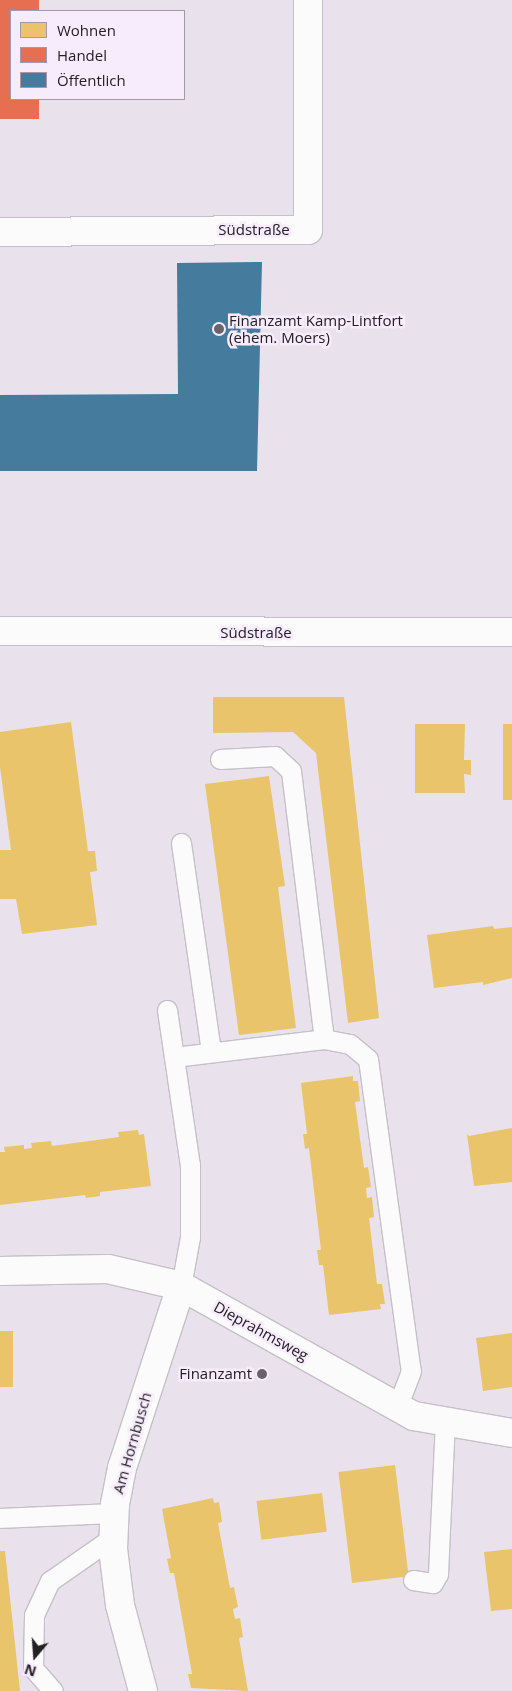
<!DOCTYPE html>
<meta charset="utf-8">
<style>
body{margin:0}
#map{position:relative;width:512px;height:1691px;overflow:hidden;background:#e9e2ec;font-family:"Open Sans",sans-serif}
div>[style]{position:absolute}
[style*='--x']{left:calc(var(--x)*1px);top:calc(var(--y)*1px);width:calc(var(--w)*1px);rotate:calc(var(--a)*1deg)}
.homes>*{inset:0;background:#e9c46a;transform-origin:0 0}
.shops>*{inset:0;background:#e76f51}
.public>*{inset:0;background:#457b9d}
.roads{filter:drop-shadow(1px 0 #c5c0c7) drop-shadow(-1px 0 #c5c0c7) drop-shadow(0 1px #c5c0c7) drop-shadow(0 -1px #c5c0c7)}
.lane>*{height:19px;margin:-9.5px;padding:0 9.5px;transform-origin:9.5px;border-radius:9.5px;background:#fcfbfc}
.street>*{height:28px;margin:-14px;padding:0 14px;transform-origin:14px;border-radius:14px;background:#fcfbfc}
.dots>*{width:14px;height:14px;translate:-50% -50%;box-sizing:border-box;border:2px solid #f7ecfc;border-radius:50%}
span{translate:-50% -50%;white-space:nowrap;text-align:center;line-height:1.15;-webkit-text-stroke:5px #f7ecfc;paint-order:stroke}
.street-label{font-size:15px;color:#242026}
.poi-label{font-size:15px;color:#242026}
.left{translate:0 -50%;text-align:left}
.right{translate:-100% -50%;text-align:right}
.legend{position:absolute;left:10px;top:10px;width:175px;height:90px;box-sizing:border-box;background:#f7ecfc;border:1px solid #a39aa6;margin:0;padding:6px 9px;list-style:none;font-size:15px;color:#242026}
.legend li{display:flex;align-items:center;gap:10px;height:25px}
.legend b{width:25px;border:1px solid #a39aa6}
.north{position:absolute;left:10px;top:1631px;width:50px;height:50px;-webkit-text-stroke:4px #f7ecfc;paint-order:stroke;rotate:198deg;font-size:14px;font-weight:700;line-height:20px;text-align:center;color:#242026}
.north::after{content:'';display:block;margin:auto;width:18px;height:22px;background:#242026;clip-path:polygon(50% 0,100% 100%,50% 72%,0 100%)}
</style>
<div id="map">
<div class="homes">
<div style="clip-path:polygon(213px 697px,344px 697px,379px 1018px,348px 1023px,316px 753px,293px 732px,213px 733px)"></div>
<div style="clip-path:polygon(71px 722px,88px 851px,95px 851px,97px 871px,90px 872px,97px 925px,22px 934px,16px 899px,0 899px,0 850px,11px 850px,0 767px,0 732px)"></div>
<div style="clip-path:polygon(415px 724px,465px 724px,464px 760px,471px 760px,471px 775px,464px 774px,465px 793px,415px 793px)"></div>
<div style="left:503px;top:724px;width:9px;height:76px"></div>
<div style="clip-path:polygon(269px 776px,285px 886px,278px 887px,296px 1028px,239px 1035px,205px 784px)"></div>
<div style="clip-path:polygon(493px 926px,494px 929px,512px 927px,512px 978px,483px 985px,483px 982px,434px 988px,427px 935px)"></div>
<div style="clip-path:polygon(353px 1076px,353px 1081px,358px 1081px,360px 1101px,355px 1102px,364px 1168px,368px 1167px,371px 1187px,366px 1188px,367px 1198px,372px 1197px,374px 1217px,369px 1218px,377px 1284px,382px 1284px,385px 1304px,380px 1304px,381px 1309px,329px 1315px,323px 1265px,319px 1265px,317px 1250px,321px 1250px,309px 1148px,305px 1149px,303px 1134px,307px 1134px,301px 1083px)"></div>
<div style="clip-path:polygon(512px 1128px,512px 1182px,474px 1186px,467px 1134px,469px 1136px)"></div>
<div style="clip-path:polygon(138px 1130px,139px 1135px,144px 1134px,151px 1186px,100px 1192px,100px 1196px,86px 1198px,85px 1195px,0 1205px,0 1152px,5px 1152px,4px 1147px,24px 1145px,24px 1149px,32px 1148px,31px 1143px,51px 1141px,52px 1146px,119px 1137px,118px 1132px)"></div>
<div style="left:0;top:1331px;width:13px;height:56px"></div>
<div style="clip-path:polygon(512px 1333px,512px 1387px,483px 1391px,476px 1338px)"></div>
<div style="left:395px;top:1465px;width:112px;height:57px;rotate:83deg"></div>
<div style="left:322px;top:1493px;width:39px;height:66px;rotate:83deg"></div>
<div style="clip-path:polygon(213px 1498px,214px 1503px,219px 1502px,222px 1522px,218px 1523px,230px 1588px,234px 1587px,238px 1607px,233px 1609px,235px 1619px,240px 1618px,243px 1637px,239px 1638px,248px 1691px,191px 1688px,188px 1674px,192px 1674px,174px 1573px,170px 1573px,167px 1559px,171px 1558px,162px 1509px)"></div>
<div style="clip-path:polygon(512px 1549px,512px 1609px,491px 1611px,484px 1552px)"></div>
<div style="clip-path:polygon(0 1551px,5px 1551px,20px 1691px,0 1691px)"></div>
</div>
<div class="shops">
<div style="clip-path:polygon(0 0,39px 0,39px 11px,11px 11px,11px 99px,39px 99px,39px 119px,0 119px)"></div>
</div>
<div class="public">
<div style="clip-path:polygon(262px 262px,257px 471px,0 471px,0 395px,178px 394px,177px 263px)"></div>
</div>
<div class="roads">
<div class="lane">
<div style="--x:220;--y:759;--w:55;--a:-3.1"></div>
<div style="--x:275;--y:756;--w:22;--a:43"></div>
<div style="--x:291;--y:771;--w:270;--a:83"></div>
<div style="--x:181;--y:843;--w:211;--a:81.8"></div>
<div style="--x:167;--y:1010;--w:157;--a:81.6"></div>
<div style="--x:190;--y:1165;--w:72;--a:90"></div>
<div style="--x:190;--y:1237;--w:50;--a:100.4"></div>
<div style="--x:174;--y:1057;--w:151;--a:-6.8"></div>
<div style="--x:324;--y:1039;--w:26;--a:11"></div>
<div style="--x:350;--y:1044;--w:23;--a:40"></div>
<div style="--x:368;--y:1059;--w:315;--a:82.2"></div>
<div style="--x:411;--y:1371;--w:39;--a:111"></div>
<div style="--x:0;--y:1518;--w:115;--a:-2.5"></div>
<div style="--x:413;--y:1580;--w:20;--a:9"></div>
<div style="--x:433;--y:1583;--w:10;--a:-61"></div>
<div style="--x:438;--y:1574;--w:152;--a:-87.4"></div>
<div style="--x:53;--y:1691;--w:30;--a:-131"></div>
<div style="--x:33;--y:1668;--w:53;--a:-88.9"></div>
<div style="--x:34;--y:1615;--w:38;--a:-65"></div>
<div style="--x:50;--y:1581;--w:77;--a:-34.9"></div>
</div>
<div class="street">
<div style="--x:0;--y:232;--w:308;--a:-0.4"></div>
<div style="--x:308;--y:230;--w:230;--a:-90"></div>
<div style="--x:0;--y:631;--w:512;--a:0.11"></div>
<div style="--x:0;--y:1271;--w:108;--a:-1.1"></div>
<div style="--x:108;--y:1269;--w:75;--a:13.1"></div>
<div style="--x:181;--y:1286;--w:267;--a:29.2"></div>
<div style="--x:414;--y:1416;--w:99;--a:9.8"></div>
<div style="--x:143;--y:1691;--w:89;--a:-105"></div>
<div style="--x:120;--y:1605;--w:56;--a:-97.1"></div>
<div style="--x:113;--y:1549;--w:45;--a:-87.5"></div>
<div style="--x:115;--y:1504;--w:37;--a:-79"></div>
<div style="--x:122;--y:1468;--w:191;--a:-72"></div>
</div>
</div>
<div class="dots">
<div style="left:219px;top:329px;background:#69646b"></div>
<div style="left:262px;top:1374px;background:#69646b"></div>
</div>
<div class="street-label">
<span style="left:254px;top:230px">Südstraße</span>
<span style="left:256px;top:633px">Südstraße</span>
<span style="left:261px;top:1331px;rotate:29deg">Dieprahmsweg</span>
<span style="left:132px;top:1443px;rotate:-74deg">Am Hornbusch</span>
</div>
<div class="poi-label">
<span class="left" style="left:229px;top:329px">Finanzamt Kamp-Lintfort<br>(ehem. Moers)</span>
<span class="right" style="left:252px;top:1374px">Finanzamt</span>
</div>
<ul class="legend">
<li><b style="height:14px;background:#e9c46a"></b>Wohnen</li>
<li><b style="height:14px;background:#e76f51"></b>Handel</li>
<li><b style="height:14px;background:#457b9d"></b>Öffentlich</li>
</ul>
<div class="north">N</div>
</div>
